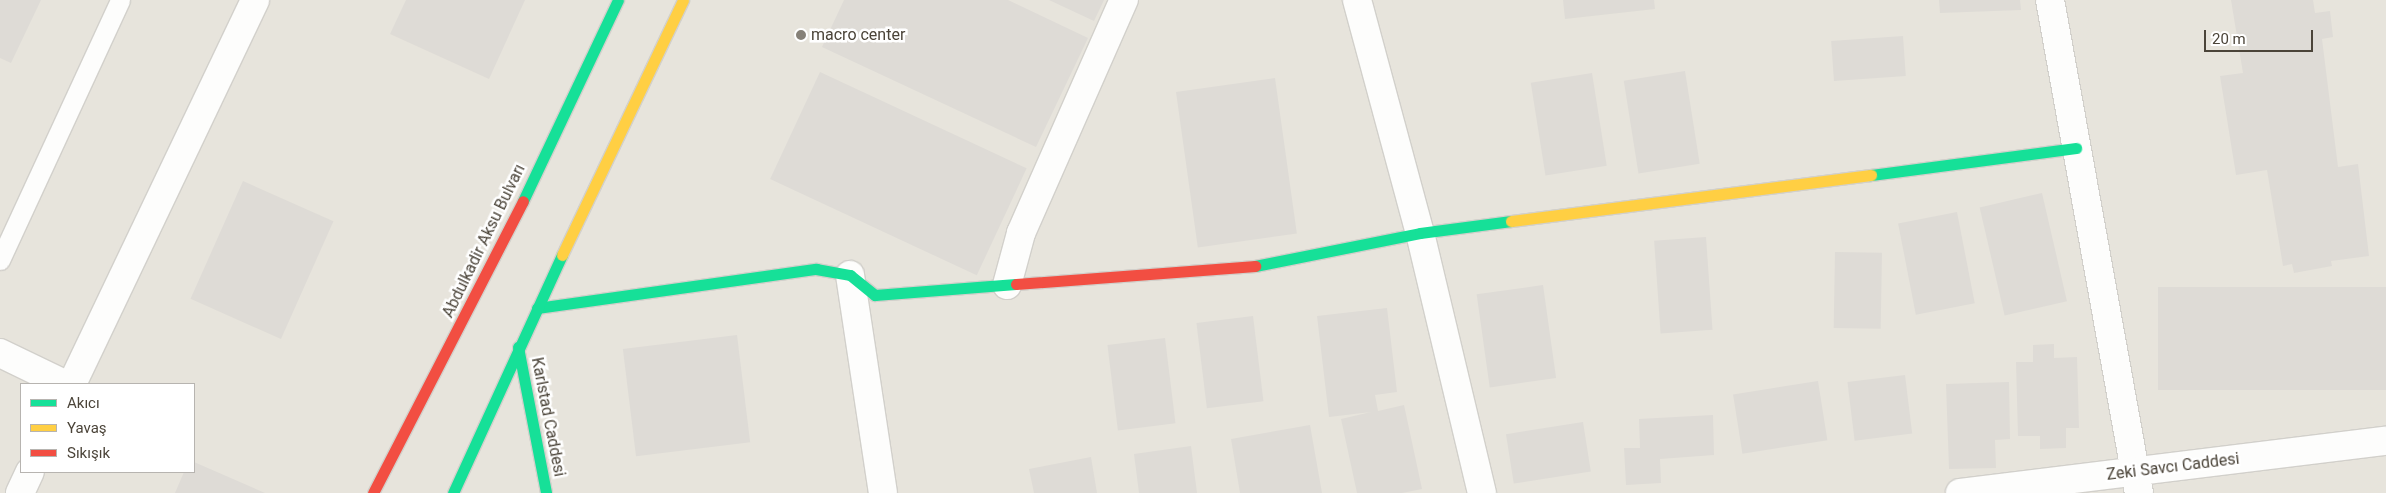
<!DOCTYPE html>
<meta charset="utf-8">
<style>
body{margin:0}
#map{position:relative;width:2386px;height:493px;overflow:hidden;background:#f4f2ee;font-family:Roboto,sans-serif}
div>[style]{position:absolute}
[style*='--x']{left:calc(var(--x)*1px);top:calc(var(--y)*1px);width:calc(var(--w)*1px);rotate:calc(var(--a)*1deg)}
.residential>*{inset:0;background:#e7e4dc}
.building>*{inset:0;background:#dedbd6;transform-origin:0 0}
.roads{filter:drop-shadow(1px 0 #d2d0cb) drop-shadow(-1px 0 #d2d0cb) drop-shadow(0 1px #d2d0cb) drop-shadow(0 -1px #d2d0cb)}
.lane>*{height:19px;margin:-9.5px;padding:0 9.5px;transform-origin:9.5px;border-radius:9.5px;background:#fdfdfc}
.street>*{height:28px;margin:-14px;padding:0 14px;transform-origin:14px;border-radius:14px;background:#fdfdfc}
.fast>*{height:11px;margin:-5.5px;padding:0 5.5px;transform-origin:5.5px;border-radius:5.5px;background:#16e098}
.slow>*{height:11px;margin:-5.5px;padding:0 5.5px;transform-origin:5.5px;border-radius:5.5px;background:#ffcf43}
.jam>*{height:11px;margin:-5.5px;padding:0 5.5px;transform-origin:5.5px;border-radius:5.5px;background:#f24e42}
.dots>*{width:14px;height:14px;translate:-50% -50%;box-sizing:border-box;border:2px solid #fff;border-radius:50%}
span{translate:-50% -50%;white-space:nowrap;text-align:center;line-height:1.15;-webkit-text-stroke:5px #fff;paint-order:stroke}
.poi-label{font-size:16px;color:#4b4439}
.left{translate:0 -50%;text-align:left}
.street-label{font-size:16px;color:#4b4439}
.legend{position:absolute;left:20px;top:383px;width:175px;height:90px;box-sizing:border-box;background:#fff;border:1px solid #b7b4b0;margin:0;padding:6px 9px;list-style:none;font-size:15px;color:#4b4439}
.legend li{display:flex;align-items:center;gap:10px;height:25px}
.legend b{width:25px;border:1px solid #b7b4b0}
.scale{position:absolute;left:2204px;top:30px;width:109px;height:22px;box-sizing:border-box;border:2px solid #4b4439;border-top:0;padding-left:6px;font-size:15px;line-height:18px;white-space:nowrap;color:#4b4439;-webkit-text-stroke:4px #fff;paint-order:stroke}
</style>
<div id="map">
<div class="residential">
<div style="clip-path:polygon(evenodd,0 0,2386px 0,2386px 493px,0 493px,0 0,21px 384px,194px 384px,194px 472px,21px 472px,21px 384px)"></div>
</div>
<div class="building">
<div style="clip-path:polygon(0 0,41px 0,11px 63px,0 58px)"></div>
<div style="clip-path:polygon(406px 0,525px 0,489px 79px,390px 34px)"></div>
<div style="clip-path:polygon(844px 0,1008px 0,1088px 38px,1036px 147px,822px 47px)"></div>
<div style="clip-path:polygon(1049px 0,1104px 0,1094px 21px)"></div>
<div style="clip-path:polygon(1563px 0,1654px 0,1655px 9px,1565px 19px)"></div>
<div style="clip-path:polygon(1939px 0,2020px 0,2021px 10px,1940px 13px)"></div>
<div style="clip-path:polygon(2231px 0,2313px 0,2315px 13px,2330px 11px,2333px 37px,2322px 39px,2338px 167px,2358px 164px,2369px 256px,2331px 261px,2332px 266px,2294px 273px,2292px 264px,2283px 266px,2267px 170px,2236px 175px,2220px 76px,2243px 73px)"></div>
<div style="left:1903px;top:36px;width:40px;height:72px;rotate:86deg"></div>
<div style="left:1685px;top:71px;width:94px;height:62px;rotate:81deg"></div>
<div style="left:820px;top:72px;width:228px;height:118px;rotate:25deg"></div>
<div style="left:1592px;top:73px;width:94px;height:62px;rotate:81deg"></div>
<div style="left:1275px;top:78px;width:157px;height:100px;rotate:82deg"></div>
<div style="left:243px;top:181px;width:99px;height:129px;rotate:24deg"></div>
<div style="left:2042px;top:193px;width:111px;height:64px;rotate:77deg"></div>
<div style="left:1957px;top:212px;width:93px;height:60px;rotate:79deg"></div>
<div style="left:1706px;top:237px;width:93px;height:52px;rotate:86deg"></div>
<div style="left:1835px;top:252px;width:47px;height:76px;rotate:1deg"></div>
<div style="left:1543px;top:285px;width:94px;height:67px;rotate:82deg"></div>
<div style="left:2386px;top:287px;width:103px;height:228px;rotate:90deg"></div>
<div style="clip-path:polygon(1387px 308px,1397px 392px,1375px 395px,1378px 411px,1404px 405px,1422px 489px,1402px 493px,1357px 493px,1341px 419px,1371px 412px,1329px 417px,1317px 316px)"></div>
<div style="left:1253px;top:316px;width:86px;height:57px;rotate:83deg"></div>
<div style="left:737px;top:335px;width:108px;height:115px;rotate:83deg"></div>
<div style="left:1165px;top:338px;width:86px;height:58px;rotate:83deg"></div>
<div style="clip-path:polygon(2054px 344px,2054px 358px,2077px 357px,2079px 428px,2066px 428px,2066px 448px,2040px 449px,2040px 436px,2018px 436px,2016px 362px,2033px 362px,2033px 345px)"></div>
<div style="left:1905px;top:375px;width:59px;height:58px;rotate:83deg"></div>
<div style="left:1818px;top:381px;width:60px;height:86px;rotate:81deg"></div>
<div style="clip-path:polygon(2009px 382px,2010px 439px,1995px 440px,1996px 468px,1949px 469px,1946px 384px)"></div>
<div style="clip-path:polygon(1713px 415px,1714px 455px,1660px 459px,1661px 483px,1626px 485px,1624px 448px,1640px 448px,1639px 419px)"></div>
<div style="left:1583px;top:422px;width:50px;height:78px;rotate:81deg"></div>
<div style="clip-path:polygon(1310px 425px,1322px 493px,1240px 493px,1231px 439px)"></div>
<div style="clip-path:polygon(1191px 446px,1197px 493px,1139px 493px,1134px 454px)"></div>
<div style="clip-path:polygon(1091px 457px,1097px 493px,1034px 493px,1029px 469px)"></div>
<div style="clip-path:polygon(194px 462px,265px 493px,175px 493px,184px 472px,194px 472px)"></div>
</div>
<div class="roads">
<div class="lane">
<div style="--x:0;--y:260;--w:286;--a:-65.2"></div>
</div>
<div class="street">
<div style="--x:1357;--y:0;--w:241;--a:74.9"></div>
<div style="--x:1420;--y:233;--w:267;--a:76.6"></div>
<div style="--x:2050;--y:0;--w:501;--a:79.77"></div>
<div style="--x:850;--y:275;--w:220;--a:81.4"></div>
<div style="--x:1007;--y:285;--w:54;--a:-74.9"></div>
<div style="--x:1021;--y:233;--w:255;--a:-66.2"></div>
<div style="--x:0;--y:353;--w:71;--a:25.8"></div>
<div style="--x:72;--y:384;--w:425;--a:-64.5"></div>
<div style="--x:20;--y:493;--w:23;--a:-65"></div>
<div style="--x:1960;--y:493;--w:429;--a:-7"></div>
</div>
<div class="fast">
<div style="--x:1871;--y:175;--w:207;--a:-7.5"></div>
<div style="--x:523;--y:201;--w:222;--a:-64.7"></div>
<div style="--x:1255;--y:266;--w:168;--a:-11.3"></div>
<div style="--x:1420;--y:233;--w:92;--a:-7.5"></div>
<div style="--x:537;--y:308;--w:282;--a:-8"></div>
<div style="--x:816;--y:269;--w:35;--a:10"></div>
<div style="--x:850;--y:275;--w:32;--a:39"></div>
<div style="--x:875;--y:295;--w:141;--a:-4.5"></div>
<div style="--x:518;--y:347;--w:149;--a:79.1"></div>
<div style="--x:453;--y:493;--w:262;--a:-65.4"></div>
</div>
<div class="slow">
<div style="--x:1511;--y:221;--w:363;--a:-7.3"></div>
<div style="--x:562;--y:255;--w:282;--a:-64.6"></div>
</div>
<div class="jam">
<div style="--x:1016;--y:284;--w:240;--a:-4.3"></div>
<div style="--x:373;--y:493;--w:328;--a:-62.8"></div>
</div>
</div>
<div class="dots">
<div style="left:801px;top:35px;background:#868178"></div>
</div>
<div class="poi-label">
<span class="left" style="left:811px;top:35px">macro center</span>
</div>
<div class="street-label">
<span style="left:484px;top:241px;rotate:-64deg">Abdulkadir Aksu Bulvarı</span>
<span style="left:548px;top:417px;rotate:79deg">Karlstad Caddesi</span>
<span style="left:2173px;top:467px;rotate:-7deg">Zeki Savcı Caddesi</span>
</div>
<ul class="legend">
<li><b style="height:6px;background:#16e098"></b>Akıcı</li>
<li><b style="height:6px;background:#ffcf43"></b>Yavaş</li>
<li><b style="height:6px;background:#f24e42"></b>Sıkışık</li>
</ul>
<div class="scale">20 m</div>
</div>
